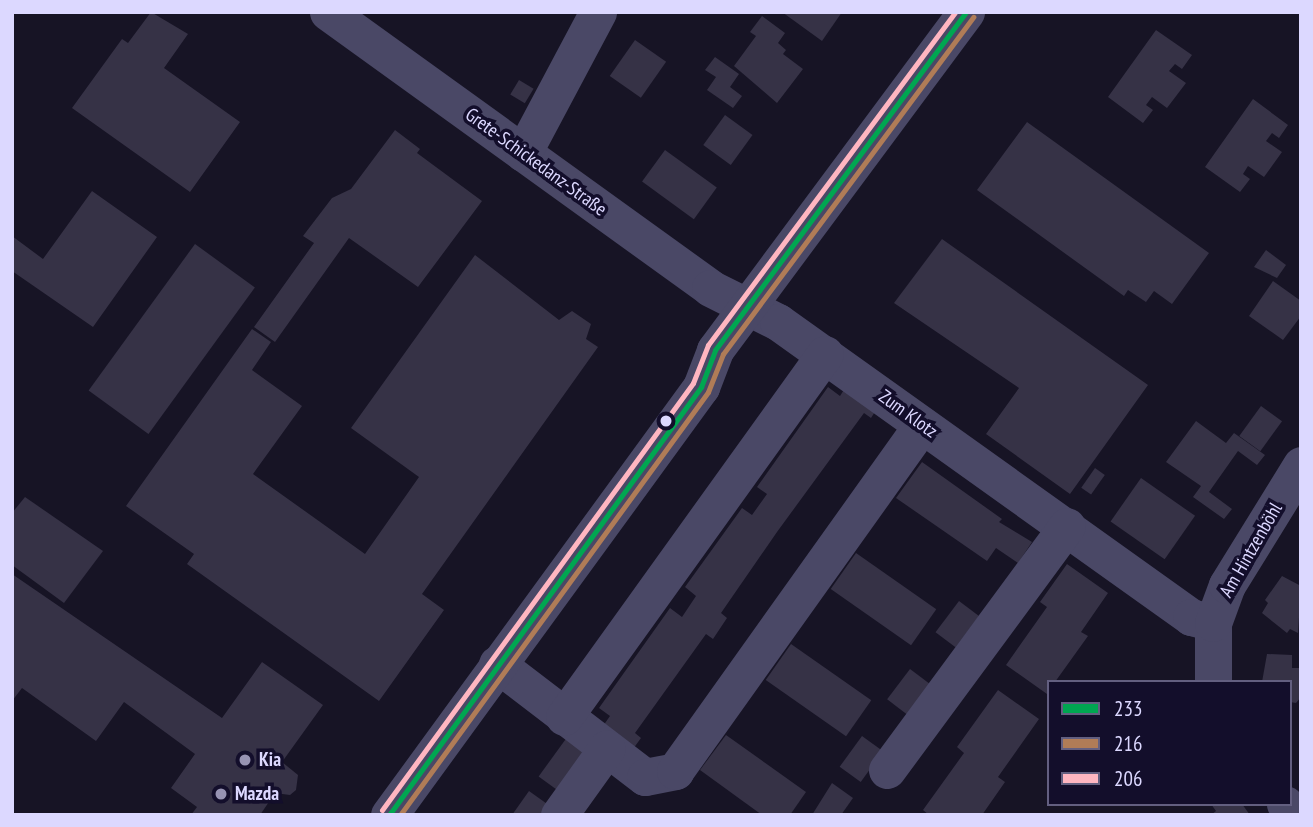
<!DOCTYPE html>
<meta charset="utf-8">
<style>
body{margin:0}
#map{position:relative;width:1313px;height:827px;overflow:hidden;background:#171425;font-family:"PT Sans Narrow",sans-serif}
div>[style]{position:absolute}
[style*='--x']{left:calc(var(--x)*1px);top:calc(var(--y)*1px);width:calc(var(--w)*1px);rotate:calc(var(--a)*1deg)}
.building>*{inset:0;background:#363246;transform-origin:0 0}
.minor>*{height:37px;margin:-18.5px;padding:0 18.5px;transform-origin:18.5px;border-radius:18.5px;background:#4a4866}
.bus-1>*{height:5px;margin:-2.5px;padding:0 2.5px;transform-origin:2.5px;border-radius:2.5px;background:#00a651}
.bus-2>*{height:5px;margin:-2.5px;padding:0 2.5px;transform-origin:2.5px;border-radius:2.5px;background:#b07c57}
.bus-3>*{height:5px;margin:-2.5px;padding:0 2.5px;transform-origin:2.5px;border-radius:2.5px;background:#ffb6c1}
.dots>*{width:19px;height:19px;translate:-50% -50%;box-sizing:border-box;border:4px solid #130e2b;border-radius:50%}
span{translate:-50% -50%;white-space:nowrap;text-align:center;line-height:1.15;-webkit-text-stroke:7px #130e2b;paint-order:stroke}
.street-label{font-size:19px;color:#dcd8ff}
.poi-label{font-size:19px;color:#dcd8ff;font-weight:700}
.left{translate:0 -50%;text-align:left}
.frame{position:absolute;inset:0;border:14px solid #dcd8ff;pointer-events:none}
.legend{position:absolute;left:1047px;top:680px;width:245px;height:126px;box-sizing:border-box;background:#130e2b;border:2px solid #635f80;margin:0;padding:9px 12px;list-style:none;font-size:21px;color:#dcd8ff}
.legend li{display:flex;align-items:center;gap:14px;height:35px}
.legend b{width:35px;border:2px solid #635f80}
</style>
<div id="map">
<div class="building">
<div style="clip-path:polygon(151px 12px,188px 34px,164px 68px,240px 122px,190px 192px,72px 108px,122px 39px,128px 43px)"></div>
<div style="clip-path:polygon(782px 12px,842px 12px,822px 41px)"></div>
<div style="clip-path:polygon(762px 16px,785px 33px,778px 43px,786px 50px,783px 54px,803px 69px,777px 103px,734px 66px,756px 36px,750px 32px)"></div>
<div style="clip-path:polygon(1156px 30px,1192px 55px,1182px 69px,1175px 64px,1169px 71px,1186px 83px,1167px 108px,1152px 97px,1146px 105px,1153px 110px,1143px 123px,1108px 97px)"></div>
<div style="left:635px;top:40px;width:38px;height:44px;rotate:35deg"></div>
<div style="clip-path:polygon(715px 57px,739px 74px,730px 87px,742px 96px,733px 108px,707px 90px,716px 77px,705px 70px)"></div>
<div style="left:519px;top:80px;width:17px;height:17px;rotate:31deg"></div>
<div style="clip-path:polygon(1253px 99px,1288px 125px,1279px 138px,1272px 133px,1266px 141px,1282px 152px,1264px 177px,1248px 166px,1243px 174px,1250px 179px,1240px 192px,1205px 167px)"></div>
<div style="left:725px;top:115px;width:34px;height:37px;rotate:36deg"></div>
<div style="clip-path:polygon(1027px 122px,1209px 253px,1172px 304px,1154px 291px,1146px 302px,1128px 290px,1124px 296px,977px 190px)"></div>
<div style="clip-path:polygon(395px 130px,420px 149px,417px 153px,482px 201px,418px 287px,349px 238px,275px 342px,254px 327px,314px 243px,303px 236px,332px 198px,351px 189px)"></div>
<div style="left:665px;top:150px;width:64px;height:39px;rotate:36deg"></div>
<div style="clip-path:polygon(92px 191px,157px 237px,93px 327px,12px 271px,12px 236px,43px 259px)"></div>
<div style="clip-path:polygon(942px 239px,1148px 385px,1070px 494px,986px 434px,1019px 388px,894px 303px)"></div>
<div style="left:195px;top:244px;width:74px;height:181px;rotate:36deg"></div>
<div style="clip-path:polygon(1266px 250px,1286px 265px,1277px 278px,1254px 267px)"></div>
<div style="clip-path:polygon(475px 255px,559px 320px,572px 311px,591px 324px,586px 339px,598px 347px,422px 594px,444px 610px,379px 701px,187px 564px,194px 554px,126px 506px,252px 329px,271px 342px,252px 370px,302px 406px,253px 474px,365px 554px,419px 477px,351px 428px)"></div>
<div style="clip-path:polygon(1273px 281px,1301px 301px,1301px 316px,1283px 340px,1249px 316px)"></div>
<div style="clip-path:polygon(847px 385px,878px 407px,871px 418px,864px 413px,777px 532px,721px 613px,727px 618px,713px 639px,706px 634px,635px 733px,641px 738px,633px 749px,603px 726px,610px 716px,599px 708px,670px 608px,682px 617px,696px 596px,685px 587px,742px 508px,752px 515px,767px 494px,757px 487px,828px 387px,840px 396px)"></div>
<div style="left:1261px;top:406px;width:26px;height:37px;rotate:36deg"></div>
<div style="clip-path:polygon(1196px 421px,1226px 443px,1234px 433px,1265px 455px,1257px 465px,1238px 451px,1209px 492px,1232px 509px,1224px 519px,1193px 497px,1201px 486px,1166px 462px)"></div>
<div style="clip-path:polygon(922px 462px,1002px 519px,999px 522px,1032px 542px,1018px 563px,996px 548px,987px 561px,896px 498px)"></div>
<div style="left:1095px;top:468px;width:12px;height:24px;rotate:35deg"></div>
<div style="left:1141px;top:478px;width:66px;height:53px;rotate:35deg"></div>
<div style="clip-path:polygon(25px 497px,103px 551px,64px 603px,12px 565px,12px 513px)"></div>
<div style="left:856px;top:553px;width:98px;height:44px;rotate:35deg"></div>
<div style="clip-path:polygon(1067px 564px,1108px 593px,1081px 632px,1088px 636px,1055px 682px,1049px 682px,1047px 694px,1006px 665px,1047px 607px,1040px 602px)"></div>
<div style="clip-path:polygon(12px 574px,222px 718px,262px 662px,323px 705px,282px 762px,298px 775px,296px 790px,290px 795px,275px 793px,260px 815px,191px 815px,197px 807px,171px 788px,195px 754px,124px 702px,96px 741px,22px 688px,12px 701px)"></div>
<div style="clip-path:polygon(1282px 576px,1301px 586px,1298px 633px,1290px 629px,1287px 633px,1262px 613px,1268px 603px,1265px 600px)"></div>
<div style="left:959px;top:601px;width:25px;height:39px;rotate:37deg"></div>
<div style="left:791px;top:644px;width:98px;height:44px;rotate:35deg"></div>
<div style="clip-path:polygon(1267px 654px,1292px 655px,1292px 668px,1301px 668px,1301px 697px,1296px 703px,1290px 702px,1290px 682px,1262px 682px)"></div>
<div style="left:910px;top:669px;width:25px;height:38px;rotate:37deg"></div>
<div style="clip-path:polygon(998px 690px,1039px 719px,998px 777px,1005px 782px,982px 815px,929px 815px,923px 810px,964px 753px,957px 747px)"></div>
<div style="clip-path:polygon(726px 735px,806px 792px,790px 815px,762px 815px,700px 770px)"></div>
<div style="left:568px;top:736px;width:26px;height:50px;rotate:36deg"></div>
<div style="left:862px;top:736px;width:26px;height:38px;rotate:36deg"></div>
<div style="clip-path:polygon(832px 783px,853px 798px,841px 815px,812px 815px)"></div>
<div style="clip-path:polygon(529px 791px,550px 806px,543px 815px,512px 815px)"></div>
<div style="clip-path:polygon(1211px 804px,1242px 804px,1250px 815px,1211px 815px,1216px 811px)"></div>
</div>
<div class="minor">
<div style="--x:328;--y:12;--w:471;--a:35.8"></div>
<div style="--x:710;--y:288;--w:76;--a:26.6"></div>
<div style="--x:778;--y:322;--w:508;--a:35.54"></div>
<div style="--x:1191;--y:617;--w:23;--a:15"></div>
<div style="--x:523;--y:153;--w:160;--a:-62"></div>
<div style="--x:497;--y:664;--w:186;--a:37.4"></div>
<div style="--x:645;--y:777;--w:31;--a:-11"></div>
<div style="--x:675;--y:771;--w:425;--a:-54.5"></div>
<div style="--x:1213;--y:682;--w:59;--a:-90"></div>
<div style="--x:1213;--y:623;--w:40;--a:-69.8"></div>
<div style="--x:1227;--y:585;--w:141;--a:-58.3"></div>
<div style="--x:564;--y:717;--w:447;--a:-54.3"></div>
<div style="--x:887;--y:770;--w:303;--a:-53.6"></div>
<div style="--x:1285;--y:804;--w:14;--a:54"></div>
<div style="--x:389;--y:815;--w:530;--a:-53.91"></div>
<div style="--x:701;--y:387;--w:40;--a:-69"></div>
<div style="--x:715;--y:350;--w:421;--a:-53.4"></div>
<div style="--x:559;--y:815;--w:82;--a:-54.4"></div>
</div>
<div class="bus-1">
<div style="--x:389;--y:815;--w:530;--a:-53.91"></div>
<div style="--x:701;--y:387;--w:40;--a:-69"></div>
<div style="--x:715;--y:350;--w:421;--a:-53.4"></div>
</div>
<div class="bus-2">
<div style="--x:400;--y:815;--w:523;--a:-53.94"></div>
<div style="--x:708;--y:392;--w:41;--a:-68.5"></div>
<div style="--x:723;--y:354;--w:420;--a:-53.4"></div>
</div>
<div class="bus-3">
<div style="--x:382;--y:810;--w:528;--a:-53.93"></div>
<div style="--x:693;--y:383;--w:41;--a:-68.5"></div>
<div style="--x:708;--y:345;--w:415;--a:-53.4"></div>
</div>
<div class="dots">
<div style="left:666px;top:421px;background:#dcd8ff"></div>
<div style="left:245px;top:760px;background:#9793b3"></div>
<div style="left:221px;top:794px;background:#9793b3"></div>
</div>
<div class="street-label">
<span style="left:536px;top:162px;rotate:36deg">Grete-Schickedanz-Straße</span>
<span style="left:908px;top:414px;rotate:36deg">Zum Klotz</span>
<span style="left:1251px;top:550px;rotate:-60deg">Am Hintzenböhl</span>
</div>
<div class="poi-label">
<span class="left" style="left:259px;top:760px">Kia</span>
<span class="left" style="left:235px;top:794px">Mazda</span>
</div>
<div class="frame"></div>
<ul class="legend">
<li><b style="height:9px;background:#00a651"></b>233</li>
<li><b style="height:9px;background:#b07c57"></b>216</li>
<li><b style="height:9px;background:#ffb6c1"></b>206</li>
</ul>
</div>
